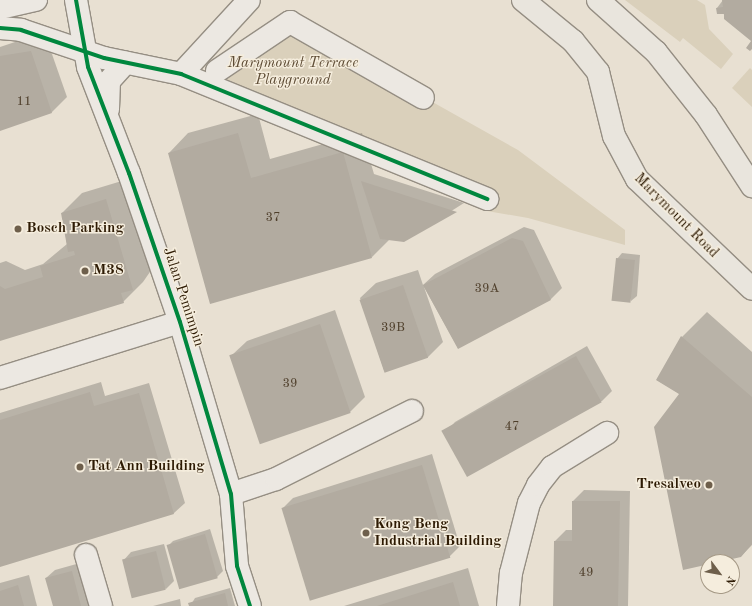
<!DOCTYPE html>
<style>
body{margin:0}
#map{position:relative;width:752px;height:606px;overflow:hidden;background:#e8e0d2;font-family:"Old Standard TT",serif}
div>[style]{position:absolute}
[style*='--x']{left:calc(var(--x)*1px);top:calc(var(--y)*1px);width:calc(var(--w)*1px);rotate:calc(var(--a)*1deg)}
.green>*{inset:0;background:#dad0bb}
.shadow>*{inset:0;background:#0003}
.building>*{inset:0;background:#b2aba0;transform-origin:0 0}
.roads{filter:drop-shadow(1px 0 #958e83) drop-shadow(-1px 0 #958e83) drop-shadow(0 1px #958e83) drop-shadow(0 -1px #958e83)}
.minor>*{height:22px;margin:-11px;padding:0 11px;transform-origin:11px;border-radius:11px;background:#ece8e2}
.major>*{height:22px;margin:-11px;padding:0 11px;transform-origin:11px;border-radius:11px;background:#e9e5dd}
.cycleway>*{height:4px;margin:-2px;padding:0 2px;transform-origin:2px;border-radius:2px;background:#00873e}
.dots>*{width:11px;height:11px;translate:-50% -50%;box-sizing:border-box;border:2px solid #f5eddd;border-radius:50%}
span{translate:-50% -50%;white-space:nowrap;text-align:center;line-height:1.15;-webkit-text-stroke:3px #f5eddd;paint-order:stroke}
.number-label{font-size:13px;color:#4e3e2a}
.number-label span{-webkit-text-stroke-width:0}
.park-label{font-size:15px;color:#5e4c35;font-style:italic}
.street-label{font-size:15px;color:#2d1a03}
.poi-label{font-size:15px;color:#2d1a03;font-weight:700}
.left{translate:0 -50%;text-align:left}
.right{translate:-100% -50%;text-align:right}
.north{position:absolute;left:700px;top:554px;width:40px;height:40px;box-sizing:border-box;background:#f5eddd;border:1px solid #a59986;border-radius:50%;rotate:122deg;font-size:11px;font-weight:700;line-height:16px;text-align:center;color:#2d1a03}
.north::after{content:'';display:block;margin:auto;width:14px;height:18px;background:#6e5f4b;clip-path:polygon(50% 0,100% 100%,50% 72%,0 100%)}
</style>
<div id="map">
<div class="green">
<div style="clip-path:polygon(625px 0,697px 0,705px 5px,709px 29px,733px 54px,721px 69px,683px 38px,680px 42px)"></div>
<div style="clip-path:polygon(290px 22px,518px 150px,625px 230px,625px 245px,528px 218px,487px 211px,494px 192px,206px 84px)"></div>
<div style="clip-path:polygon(750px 68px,752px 70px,752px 107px,732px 88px)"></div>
</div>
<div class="shadow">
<div style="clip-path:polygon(723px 0,752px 0,752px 40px,717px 8px)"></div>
<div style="clip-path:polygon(30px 37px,46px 37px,67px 97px,52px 112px,0 130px,0 47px)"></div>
<div style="clip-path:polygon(258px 114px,270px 159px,362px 133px,374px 174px,464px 203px,404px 241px,390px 239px,372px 257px,169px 153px,188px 133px)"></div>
<div style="clip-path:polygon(125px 180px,152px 269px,143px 282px,123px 302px,0 340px,0 263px,6px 261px,25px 270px,43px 264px,67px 244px,62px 213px,82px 193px)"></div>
<div style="clip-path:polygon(524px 227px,534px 230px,562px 288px,551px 299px,458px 348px,424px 287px,443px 342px,428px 357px,384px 370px,360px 298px,376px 283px,418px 270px,423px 285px,435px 274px)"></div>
<div style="clip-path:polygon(622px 253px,640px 255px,637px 296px,631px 301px,617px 259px)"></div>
<div style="clip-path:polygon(335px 310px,365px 397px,350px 412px,231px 356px,247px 341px)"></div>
<div style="clip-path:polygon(707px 312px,752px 352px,752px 545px,741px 556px,680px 394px,657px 380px,682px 337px)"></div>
<div style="clip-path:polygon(587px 346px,612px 391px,602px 401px,445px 433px,455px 422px)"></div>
<div style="clip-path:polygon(101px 382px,105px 396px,149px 383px,185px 503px,174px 513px,0 566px,0 413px)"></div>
<div style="clip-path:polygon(432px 454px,460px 546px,449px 557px,283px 508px,293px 498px)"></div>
<div style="clip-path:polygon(584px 490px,630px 491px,628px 606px,554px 606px,555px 541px,566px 530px,573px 530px,573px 501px)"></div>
<div style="clip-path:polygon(210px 529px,223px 571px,217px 577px,168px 546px,173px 541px)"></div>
<div style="clip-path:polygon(164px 544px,174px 581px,166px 589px,123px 561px,131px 552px)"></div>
<div style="clip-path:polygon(80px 563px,91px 606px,54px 606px,46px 578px,55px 570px)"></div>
<div style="clip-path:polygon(468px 568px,479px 606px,344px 606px)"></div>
<div style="clip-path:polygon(29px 575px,37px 606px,0 606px,0 583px)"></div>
<div style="clip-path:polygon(230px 588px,235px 606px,190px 606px,195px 598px)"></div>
<div style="clip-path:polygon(180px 599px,181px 606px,153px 606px)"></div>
</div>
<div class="building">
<div style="clip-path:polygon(722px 0,752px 0,752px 49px,750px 51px,746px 48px,751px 41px,724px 19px,724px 14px,717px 14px,716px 8px,723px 7px)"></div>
<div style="clip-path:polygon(31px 51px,52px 113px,0 131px,0 56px)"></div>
<div style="clip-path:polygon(238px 133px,251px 178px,343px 152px,372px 258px,210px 304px,168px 153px)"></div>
<div style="clip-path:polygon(361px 181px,457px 212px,404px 242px,380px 239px)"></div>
<div style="clip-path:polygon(106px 199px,133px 290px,121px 293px,124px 303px,0 341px,0 286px,5px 289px,43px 277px,40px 266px,75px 255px,74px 251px,68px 252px,61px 213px)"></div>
<div style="clip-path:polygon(512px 238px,523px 241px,551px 300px,458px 349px,423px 285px)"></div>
<div style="left:616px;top:258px;width:19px;height:43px;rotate:6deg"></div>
<div style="left:403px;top:285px;width:77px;height:46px;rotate:71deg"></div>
<div style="left:320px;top:324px;width:94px;height:96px;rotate:71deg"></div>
<div style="clip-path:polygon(681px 336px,752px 397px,752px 544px,741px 557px,683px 570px,654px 427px,679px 394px,656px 380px)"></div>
<div style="left:576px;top:356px;width:53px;height:154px;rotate:61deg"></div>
<div style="clip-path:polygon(90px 392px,94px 406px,139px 393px,174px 514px,0 567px,0 420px)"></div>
<div style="left:422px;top:465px;width:97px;height:147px;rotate:73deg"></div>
<div style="clip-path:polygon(572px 501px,620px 501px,618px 606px,553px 606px,554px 541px,572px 541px)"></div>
<div style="left:205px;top:534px;width:46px;height:40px;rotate:74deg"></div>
<div style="left:156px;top:551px;width:40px;height:35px;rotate:76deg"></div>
<div style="clip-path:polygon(72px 571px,81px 606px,53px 606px,45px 578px)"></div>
<div style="clip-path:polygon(453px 582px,460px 606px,377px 606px)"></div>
<div style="clip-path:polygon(18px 585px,24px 606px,0 606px,0 591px)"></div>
<div style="clip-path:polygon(225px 593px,228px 606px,189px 606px,188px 603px)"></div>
</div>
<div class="roads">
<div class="minor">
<div style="--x:76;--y:0;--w:68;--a:79.8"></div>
<div style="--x:88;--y:67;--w:114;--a:68.9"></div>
<div style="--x:129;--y:173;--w:157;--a:71.1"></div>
<div style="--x:180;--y:322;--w:179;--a:73.5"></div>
<div style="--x:231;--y:494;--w:72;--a:85.2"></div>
<div style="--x:237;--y:566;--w:42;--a:72"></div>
<div style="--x:0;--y:8;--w:37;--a:-13"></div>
<div style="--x:0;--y:28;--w:21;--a:5"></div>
<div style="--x:21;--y:30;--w:88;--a:18.6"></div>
<div style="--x:104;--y:58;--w:79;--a:11.7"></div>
<div style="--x:181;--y:74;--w:331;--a:22.2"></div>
<div style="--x:217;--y:71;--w:88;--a:-33.9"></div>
<div style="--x:290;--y:22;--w:153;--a:29.7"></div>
<div style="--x:181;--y:74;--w:100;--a:-47.4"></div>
<div style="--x:108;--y:109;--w:28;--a:-88"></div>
<div style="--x:109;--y:81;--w:25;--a:-48"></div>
<div style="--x:0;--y:378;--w:189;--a:-17.3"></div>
<div style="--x:231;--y:494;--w:47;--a:-18.4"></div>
<div style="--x:276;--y:479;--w:152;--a:-26.6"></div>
<div style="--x:86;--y:555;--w:53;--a:73.6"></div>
<div style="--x:508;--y:606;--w:33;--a:-85"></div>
<div style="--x:511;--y:573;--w:72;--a:-75.6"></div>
<div style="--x:529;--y:503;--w:20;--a:-63"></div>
<div style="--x:538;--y:485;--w:23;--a:-52"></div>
<div style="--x:552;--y:467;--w:65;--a:-31.7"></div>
</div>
<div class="major">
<div style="--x:523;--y:0;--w:65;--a:39.4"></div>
<div style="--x:573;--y:41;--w:40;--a:51"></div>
<div style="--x:598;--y:72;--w:66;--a:76"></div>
<div style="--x:614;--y:136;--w:49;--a:61.9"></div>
<div style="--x:637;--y:179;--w:159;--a:43.7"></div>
<div style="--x:598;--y:0;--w:78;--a:41.9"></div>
<div style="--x:656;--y:52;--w:80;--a:51.6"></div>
<div style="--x:706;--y:115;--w:85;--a:57.1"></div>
</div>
</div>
<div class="cycleway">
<div style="--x:76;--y:0;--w:68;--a:79.8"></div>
<div style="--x:88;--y:67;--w:114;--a:68.9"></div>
<div style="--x:129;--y:173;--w:157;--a:71.1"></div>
<div style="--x:180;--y:322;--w:179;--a:73.5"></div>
<div style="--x:231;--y:494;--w:72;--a:85.2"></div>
<div style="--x:237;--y:566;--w:42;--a:72"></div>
<div style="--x:0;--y:28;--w:21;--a:5"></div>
<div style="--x:21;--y:30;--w:88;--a:18.6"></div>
<div style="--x:104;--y:58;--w:79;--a:11.7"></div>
<div style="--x:181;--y:74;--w:331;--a:22.2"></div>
</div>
<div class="dots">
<div style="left:18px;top:229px;background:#6e5f4b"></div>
<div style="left:85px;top:271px;background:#6e5f4b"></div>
<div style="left:80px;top:467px;background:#6e5f4b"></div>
<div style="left:709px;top:485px;background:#6e5f4b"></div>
<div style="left:366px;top:533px;background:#6e5f4b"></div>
</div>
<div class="number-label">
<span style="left:24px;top:102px">11</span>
<span style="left:273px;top:218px">37</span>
<span style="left:487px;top:289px">39A</span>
<span style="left:393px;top:328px">39B</span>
<span style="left:290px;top:384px">39</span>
<span style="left:512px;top:427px">47</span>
<span style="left:586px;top:573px">49</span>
</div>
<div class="park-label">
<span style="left:293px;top:72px">Marymount Terrace<br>Playground</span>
</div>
<div class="street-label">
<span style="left:676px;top:216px;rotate:45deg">Marymount Road</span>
<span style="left:183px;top:297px;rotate:72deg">Jalan Pemimpin</span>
</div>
<div class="poi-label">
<span class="left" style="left:26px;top:229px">Bosch Parking</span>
<span class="left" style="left:93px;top:271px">M38</span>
<span class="left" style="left:88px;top:467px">Tat Ann Building</span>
<span class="right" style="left:701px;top:485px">Tresalveo</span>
<span class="left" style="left:374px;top:533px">Kong Beng<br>Industrial Building</span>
</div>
<div class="north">N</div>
</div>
